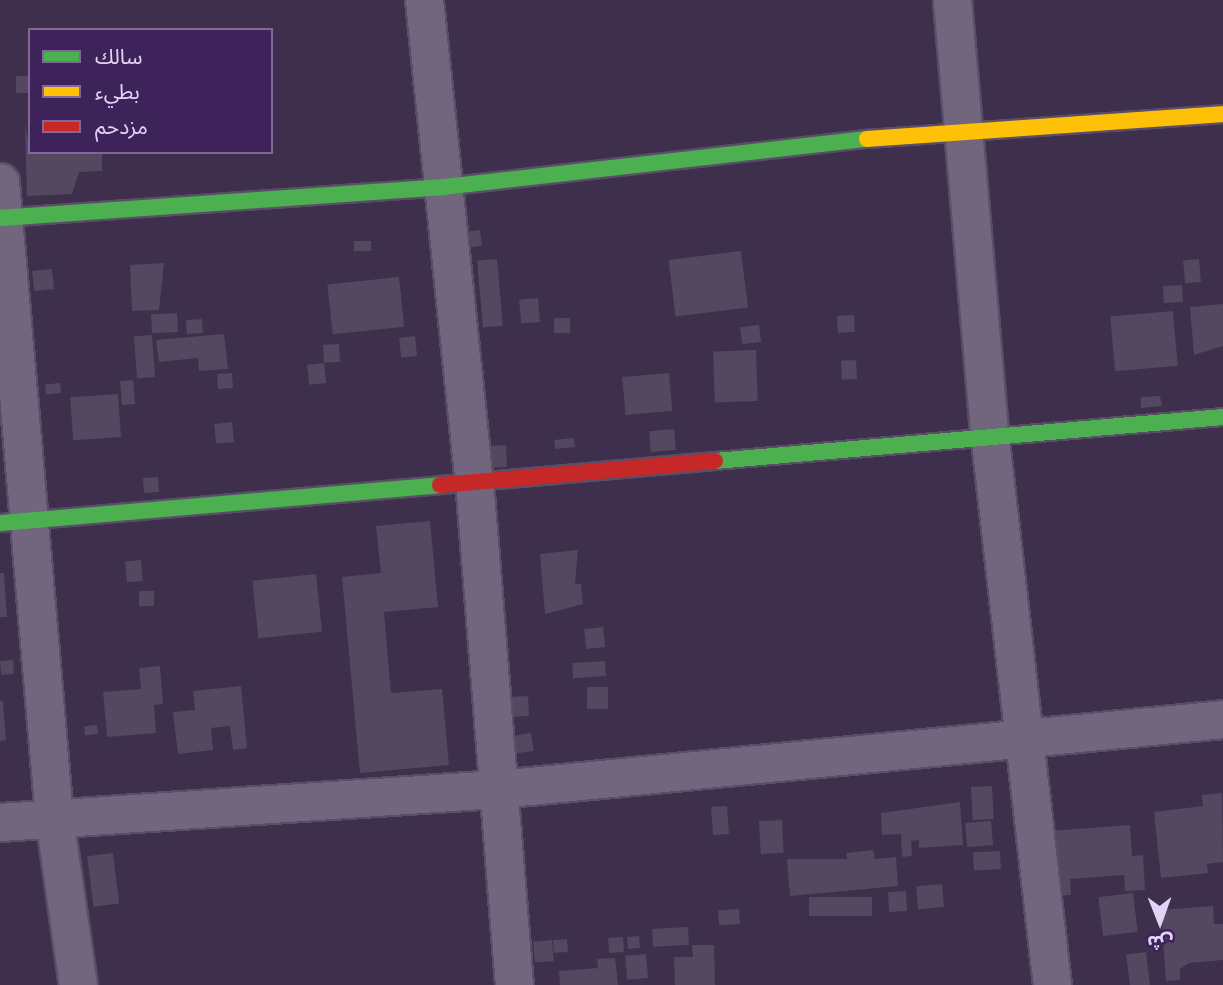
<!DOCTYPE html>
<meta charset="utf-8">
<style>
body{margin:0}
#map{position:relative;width:1223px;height:985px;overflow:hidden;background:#3e2f4d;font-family:"Golos Text","Noto Sans Arabic",sans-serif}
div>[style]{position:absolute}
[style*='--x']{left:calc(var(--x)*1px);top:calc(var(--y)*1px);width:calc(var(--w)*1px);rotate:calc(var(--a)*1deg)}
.building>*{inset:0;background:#544760;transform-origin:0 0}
.roads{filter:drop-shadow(2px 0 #5a4d68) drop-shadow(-2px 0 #5a4d68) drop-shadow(0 2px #5a4d68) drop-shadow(0 -2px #5a4d68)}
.street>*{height:37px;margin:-18.5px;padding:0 18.5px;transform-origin:18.5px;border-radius:18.5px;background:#71667d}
.fast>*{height:16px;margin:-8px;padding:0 8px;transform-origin:8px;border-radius:8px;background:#4caf50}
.slow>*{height:16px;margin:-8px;padding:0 8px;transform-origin:8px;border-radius:8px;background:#ffc107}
.jam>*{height:16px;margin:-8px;padding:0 8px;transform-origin:8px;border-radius:8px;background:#c62828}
span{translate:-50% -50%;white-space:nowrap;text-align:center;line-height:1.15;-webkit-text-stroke:5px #3e225a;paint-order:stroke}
.legend{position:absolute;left:28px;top:28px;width:245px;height:126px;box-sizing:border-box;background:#3e225a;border:2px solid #806999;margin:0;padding:9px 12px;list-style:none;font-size:21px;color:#e3d4f7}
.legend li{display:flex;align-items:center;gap:14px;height:35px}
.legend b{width:35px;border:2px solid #806999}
.north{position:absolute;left:1125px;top:887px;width:70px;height:70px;-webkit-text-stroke:5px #3e225a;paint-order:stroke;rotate:179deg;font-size:19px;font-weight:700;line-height:28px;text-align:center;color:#e3d4f7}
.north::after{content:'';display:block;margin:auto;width:24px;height:32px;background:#e3d4f7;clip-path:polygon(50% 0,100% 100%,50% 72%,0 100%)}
</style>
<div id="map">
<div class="building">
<div style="left:30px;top:76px;width:17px;height:14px;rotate:90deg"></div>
<div style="clip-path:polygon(25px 123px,30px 152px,102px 152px,102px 171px,79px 172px,72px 194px,27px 196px)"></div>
<div style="left:480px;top:230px;width:16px;height:11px;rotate:83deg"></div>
<div style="left:371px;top:241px;width:10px;height:17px;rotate:90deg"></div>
<div style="left:741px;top:251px;width:57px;height:73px;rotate:83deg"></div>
<div style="left:497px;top:259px;width:67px;height:20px;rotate:85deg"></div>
<div style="left:1199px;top:259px;width:23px;height:16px;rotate:85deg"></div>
<div style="clip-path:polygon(164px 263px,159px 310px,132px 311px,130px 265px)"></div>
<div style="left:52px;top:269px;width:20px;height:20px;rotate:84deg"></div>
<div style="left:399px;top:277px;width:50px;height:72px;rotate:84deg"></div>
<div style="left:1182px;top:285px;width:17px;height:19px;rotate:87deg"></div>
<div style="left:538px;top:298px;width:24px;height:19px;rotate:85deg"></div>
<div style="clip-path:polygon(1223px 304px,1223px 346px,1194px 355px,1190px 307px)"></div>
<div style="left:1173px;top:311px;width:55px;height:63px;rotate:85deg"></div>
<div style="left:177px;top:313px;width:19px;height:26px;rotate:87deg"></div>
<div style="left:854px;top:315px;width:17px;height:17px;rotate:87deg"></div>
<div style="left:570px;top:318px;width:15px;height:16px;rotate:90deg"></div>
<div style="left:202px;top:319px;width:14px;height:16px;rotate:86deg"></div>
<div style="left:759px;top:325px;width:17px;height:19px;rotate:83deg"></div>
<div style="clip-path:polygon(224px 334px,228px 369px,199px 371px,198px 358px,159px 362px,156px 340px)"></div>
<div style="left:152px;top:335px;width:42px;height:18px;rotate:86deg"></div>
<div style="left:415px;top:336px;width:20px;height:16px;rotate:84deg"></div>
<div style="left:339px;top:344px;width:18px;height:16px;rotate:87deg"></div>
<div style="left:756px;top:350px;width:51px;height:43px;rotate:88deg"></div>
<div style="left:856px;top:360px;width:19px;height:15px;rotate:87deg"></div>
<div style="left:324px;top:363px;width:20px;height:17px;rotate:84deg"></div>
<div style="left:232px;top:373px;width:15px;height:15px;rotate:86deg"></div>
<div style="left:669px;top:373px;width:38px;height:47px;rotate:85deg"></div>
<div style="left:133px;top:380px;width:24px;height:13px;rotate:85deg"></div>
<div style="left:60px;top:383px;width:10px;height:15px;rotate:84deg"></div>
<div style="left:118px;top:394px;width:43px;height:48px;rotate:86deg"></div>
<div style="clip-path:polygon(1160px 396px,1162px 406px,1141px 408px,1141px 397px)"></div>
<div style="left:232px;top:422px;width:20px;height:18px;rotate:84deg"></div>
<div style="left:674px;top:429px;width:21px;height:25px;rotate:85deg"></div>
<div style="left:574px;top:438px;width:9px;height:20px;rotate:84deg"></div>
<div style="left:506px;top:445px;width:22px;height:22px;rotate:87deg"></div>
<div style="left:158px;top:477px;width:15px;height:15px;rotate:86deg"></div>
<div style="clip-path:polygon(430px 521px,438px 607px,384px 612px,391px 693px,442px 689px,449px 765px,360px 773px,342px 577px,381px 573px,376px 526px)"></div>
<div style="clip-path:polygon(578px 550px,575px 584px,581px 584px,583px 604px,545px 614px,540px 554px)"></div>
<div style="left:141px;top:560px;width:21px;height:16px;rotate:85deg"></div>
<div style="clip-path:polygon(0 573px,4px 573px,7px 617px,0 617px)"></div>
<div style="left:316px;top:574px;width:58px;height:64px;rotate:84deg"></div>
<div style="left:139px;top:591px;width:15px;height:15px"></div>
<div style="left:603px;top:627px;width:20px;height:19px;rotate:84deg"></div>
<div style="left:13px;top:660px;width:14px;height:13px;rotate:86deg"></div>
<div style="left:605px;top:661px;width:15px;height:33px;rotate:86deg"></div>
<div style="clip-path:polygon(160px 666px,163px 704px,154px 705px,156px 733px,107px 737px,103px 692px,141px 689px,139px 668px)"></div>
<div style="clip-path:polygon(241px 686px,247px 748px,233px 750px,230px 726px,211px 728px,213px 750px,178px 754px,173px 712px,195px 710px,193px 691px)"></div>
<div style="left:587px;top:687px;width:21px;height:22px"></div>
<div style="left:528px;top:696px;width:20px;height:22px;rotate:87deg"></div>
<div style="clip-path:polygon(0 701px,3px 701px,6px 740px,0 741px)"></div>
<div style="left:97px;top:725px;width:9px;height:13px;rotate:84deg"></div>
<div style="left:531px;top:733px;width:18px;height:21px;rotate:81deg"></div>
<div style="left:992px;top:786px;width:33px;height:21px;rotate:87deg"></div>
<div style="clip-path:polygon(1222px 793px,1223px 862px,1207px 864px,1208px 873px,1161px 878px,1154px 812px,1203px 806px,1202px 795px)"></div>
<div style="clip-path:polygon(960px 802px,963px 845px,919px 848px,919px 840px,911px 841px,912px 856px,902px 857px,901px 834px,882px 835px,881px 813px)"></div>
<div style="left:727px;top:806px;width:28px;height:16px;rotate:86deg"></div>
<div style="left:782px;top:820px;width:33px;height:23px;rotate:87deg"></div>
<div style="left:991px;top:821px;width:24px;height:26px;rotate:85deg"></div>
<div style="clip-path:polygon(1130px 825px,1132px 856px,1143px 855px,1145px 890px,1125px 891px,1124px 875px,1070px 879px,1071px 895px,1055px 896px,1050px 831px)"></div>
<div style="clip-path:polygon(873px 850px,875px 859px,896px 857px,898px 886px,790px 896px,787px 859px,847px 859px,846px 853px)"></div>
<div style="left:1000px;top:851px;width:18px;height:27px;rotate:87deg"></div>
<div style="left:113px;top:853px;width:51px;height:26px;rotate:83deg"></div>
<div style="left:942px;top:884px;width:23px;height:26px;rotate:85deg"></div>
<div style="left:906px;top:891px;width:20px;height:18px;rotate:87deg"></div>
<div style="left:1133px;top:893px;width:39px;height:35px;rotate:83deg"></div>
<div style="left:872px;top:897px;width:19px;height:63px;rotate:90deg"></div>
<div style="clip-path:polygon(1213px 906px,1214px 924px,1223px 924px,1223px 960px,1189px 963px,1180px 969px,1180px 980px,1166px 981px,1161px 910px)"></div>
<div style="left:739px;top:909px;width:15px;height:21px;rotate:86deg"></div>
<div style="left:688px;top:927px;width:18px;height:36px;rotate:87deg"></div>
<div style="left:639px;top:936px;width:12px;height:12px;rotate:85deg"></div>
<div style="left:623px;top:937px;width:15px;height:15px;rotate:86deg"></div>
<div style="left:567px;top:939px;width:13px;height:14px;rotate:86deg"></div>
<div style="left:552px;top:940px;width:21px;height:19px;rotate:85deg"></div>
<div style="clip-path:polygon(692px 945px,714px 945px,715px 985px,675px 985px,674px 957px,693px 957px)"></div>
<div style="left:1146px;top:952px;width:33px;height:20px;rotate:83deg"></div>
<div style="left:646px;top:954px;width:24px;height:21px;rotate:85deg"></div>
<div style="clip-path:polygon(615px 958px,618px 985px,560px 985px,559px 971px,598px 968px,597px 959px)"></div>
</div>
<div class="roads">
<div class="street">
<div style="--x:424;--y:0;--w:483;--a:84.1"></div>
<div style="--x:474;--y:480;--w:507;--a:85.47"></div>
<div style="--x:952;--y:0;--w:442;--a:85.1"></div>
<div style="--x:990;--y:440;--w:549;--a:83.51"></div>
<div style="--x:0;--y:182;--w:637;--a:85.14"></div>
<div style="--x:54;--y:817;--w:170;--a:81.9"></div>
<div style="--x:0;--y:822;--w:499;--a:-3.8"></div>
<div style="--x:498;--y:789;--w:728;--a:-5.51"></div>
</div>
<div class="fast">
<div style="--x:0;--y:218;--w:445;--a:-4"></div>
<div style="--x:444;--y:187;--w:426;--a:-6.5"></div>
<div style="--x:715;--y:461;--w:510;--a:-4.95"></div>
<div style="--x:0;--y:523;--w:442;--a:-4.9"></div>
</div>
<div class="slow">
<div style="--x:867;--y:139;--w:357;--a:-4"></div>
</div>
<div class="jam">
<div style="--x:440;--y:485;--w:276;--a:-5"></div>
</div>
</div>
<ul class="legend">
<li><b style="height:9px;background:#4caf50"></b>سالك</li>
<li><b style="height:9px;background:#ffc107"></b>بطيء</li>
<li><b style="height:9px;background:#c62828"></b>مزدحم</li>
</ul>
<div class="north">ش</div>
</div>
